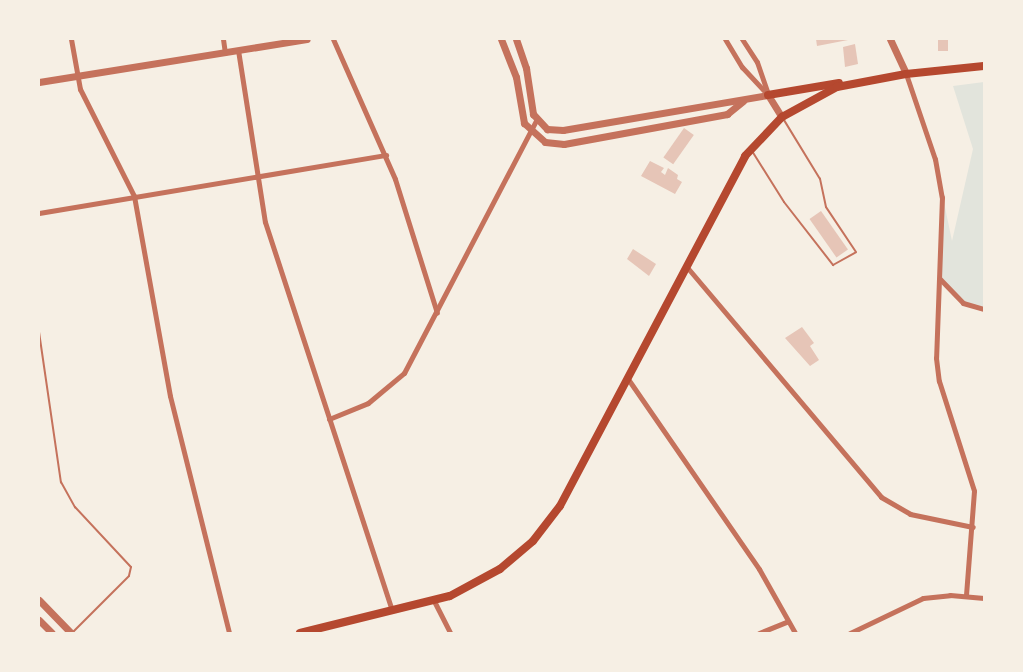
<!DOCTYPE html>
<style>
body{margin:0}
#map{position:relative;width:1023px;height:672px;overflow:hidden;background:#f6efe4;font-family:Roboto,sans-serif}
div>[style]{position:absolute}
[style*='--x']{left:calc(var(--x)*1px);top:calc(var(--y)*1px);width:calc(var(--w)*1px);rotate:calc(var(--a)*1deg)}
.green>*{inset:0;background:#e2e4dc}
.building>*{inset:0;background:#e6c5b7;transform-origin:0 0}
.service>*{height:2px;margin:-1px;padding:0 1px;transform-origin:1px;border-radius:1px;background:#c5725c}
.minor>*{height:5px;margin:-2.5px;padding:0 2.5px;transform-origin:2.5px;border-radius:2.5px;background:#c5725c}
.tertiary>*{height:7px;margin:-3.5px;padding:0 3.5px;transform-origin:3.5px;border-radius:3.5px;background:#c5725c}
.secondary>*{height:8px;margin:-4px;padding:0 4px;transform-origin:4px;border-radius:4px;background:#b5482f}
span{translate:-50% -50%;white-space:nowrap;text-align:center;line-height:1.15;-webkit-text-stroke:5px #f6efe4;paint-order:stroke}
.frame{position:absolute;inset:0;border:40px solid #f6efe4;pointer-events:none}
</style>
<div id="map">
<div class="green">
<div style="clip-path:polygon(984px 82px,984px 310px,955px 298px,940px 279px,942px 197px,935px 159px,952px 241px,973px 149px,953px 86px)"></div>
</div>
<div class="building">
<div style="clip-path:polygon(816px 39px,848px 39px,848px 40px,817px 46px)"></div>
<div style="left:938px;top:39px;width:10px;height:12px"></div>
<div style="clip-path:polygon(855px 44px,858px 64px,845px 67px,843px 47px)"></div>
<div style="left:684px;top:128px;width:12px;height:36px;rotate:35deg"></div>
<div style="clip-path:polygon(650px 161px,664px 168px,661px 172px,665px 175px,668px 168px,678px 175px,677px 179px,682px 182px,675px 194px,641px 176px)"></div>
<div style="left:821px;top:211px;width:47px;height:14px;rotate:55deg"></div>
<div style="clip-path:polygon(633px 249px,656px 264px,649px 276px,627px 259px)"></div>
<div style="clip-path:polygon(802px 327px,814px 343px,810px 346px,819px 360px,810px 366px,785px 338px)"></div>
</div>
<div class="service">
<div style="--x:752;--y:151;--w:60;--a:57.9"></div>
<div style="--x:784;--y:202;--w:80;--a:52.1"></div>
<div style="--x:833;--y:265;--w:26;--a:-29"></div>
<div style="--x:856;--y:252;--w:54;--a:-123.7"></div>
<div style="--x:826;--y:207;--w:29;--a:-102"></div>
<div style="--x:820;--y:179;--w:69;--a:-121.4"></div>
<div style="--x:39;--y:332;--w:152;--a:81.7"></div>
<div style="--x:61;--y:482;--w:29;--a:61"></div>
<div style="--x:75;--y:507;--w:82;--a:47"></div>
<div style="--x:131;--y:567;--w:9;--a:103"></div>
<div style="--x:129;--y:576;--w:81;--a:135"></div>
</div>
<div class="minor">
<div style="--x:71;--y:39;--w:51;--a:79.8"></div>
<div style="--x:80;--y:89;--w:120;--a:63.2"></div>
<div style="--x:134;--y:196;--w:203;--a:79.8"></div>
<div style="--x:170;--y:396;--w:244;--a:76"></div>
<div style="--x:223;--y:39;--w:14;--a:82"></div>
<div style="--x:333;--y:39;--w:153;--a:66.1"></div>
<div style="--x:395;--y:179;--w:140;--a:72.6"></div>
<div style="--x:725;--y:39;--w:33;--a:59"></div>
<div style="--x:742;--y:67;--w:38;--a:47"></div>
<div style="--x:742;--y:39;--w:27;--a:57"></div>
<div style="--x:757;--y:62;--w:31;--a:71"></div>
<div style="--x:238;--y:50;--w:174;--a:81.1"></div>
<div style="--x:265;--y:222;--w:409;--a:71.9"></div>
<div style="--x:906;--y:74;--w:90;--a:71.2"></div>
<div style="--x:935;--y:159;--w:39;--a:80"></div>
<div style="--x:942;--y:197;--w:161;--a:92.1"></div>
<div style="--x:936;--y:358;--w:23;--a:83"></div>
<div style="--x:939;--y:381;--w:115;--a:72.3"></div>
<div style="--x:974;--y:491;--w:105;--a:94.4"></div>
<div style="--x:39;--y:213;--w:352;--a:-9.5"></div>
<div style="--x:686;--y:266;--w:302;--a:49.8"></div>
<div style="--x:881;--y:497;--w:34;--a:30"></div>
<div style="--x:910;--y:514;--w:64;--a:11.7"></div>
<div style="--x:940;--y:279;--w:33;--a:46"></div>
<div style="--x:963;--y:303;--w:22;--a:16"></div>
<div style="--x:628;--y:379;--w:231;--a:55.4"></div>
<div style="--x:759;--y:569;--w:73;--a:60.6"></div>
<div style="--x:329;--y:419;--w:42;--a:-22.3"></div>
<div style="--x:368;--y:403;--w:47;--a:-39.8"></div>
<div style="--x:404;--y:373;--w:284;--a:-62.4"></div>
<div style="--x:434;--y:601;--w:36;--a:63"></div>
<div style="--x:759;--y:633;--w:31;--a:-22"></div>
<div style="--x:850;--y:633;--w:81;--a:-25.6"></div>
<div style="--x:923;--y:598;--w:27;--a:-6"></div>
<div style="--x:950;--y:595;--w:34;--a:5"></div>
</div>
<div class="tertiary">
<div style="--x:501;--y:39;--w:41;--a:68.5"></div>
<div style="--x:516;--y:77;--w:47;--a:80.1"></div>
<div style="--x:524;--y:123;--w:28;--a:42"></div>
<div style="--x:545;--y:142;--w:19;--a:6"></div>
<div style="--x:564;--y:144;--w:166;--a:-10.4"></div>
<div style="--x:727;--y:114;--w:21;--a:-39"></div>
<div style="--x:516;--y:39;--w:31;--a:71"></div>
<div style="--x:526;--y:68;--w:47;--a:81.3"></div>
<div style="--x:533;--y:114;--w:21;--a:47"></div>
<div style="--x:547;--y:129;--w:16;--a:4"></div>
<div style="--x:563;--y:130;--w:208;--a:-9.7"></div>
<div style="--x:768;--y:95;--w:26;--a:58"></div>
<div style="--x:890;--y:39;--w:38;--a:65"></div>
<div style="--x:39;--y:82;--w:271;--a:-9.1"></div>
<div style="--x:39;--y:600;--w:46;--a:45.9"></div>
<div style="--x:39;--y:620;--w:18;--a:45"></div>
</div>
<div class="secondary">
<div style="--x:768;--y:95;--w:72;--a:-9.6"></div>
<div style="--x:300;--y:633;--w:154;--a:-13.9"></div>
<div style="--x:450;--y:596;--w:57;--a:-28.4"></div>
<div style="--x:500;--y:569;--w:43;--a:-40.3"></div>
<div style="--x:533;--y:541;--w:44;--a:-52.4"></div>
<div style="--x:560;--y:506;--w:396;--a:-62.1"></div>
<div style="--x:745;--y:156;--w:54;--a:-46.5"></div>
<div style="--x:782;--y:117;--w:63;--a:-28.6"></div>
<div style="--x:837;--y:87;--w:70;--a:-10.7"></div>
<div style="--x:906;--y:74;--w:78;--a:-5.9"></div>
</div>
<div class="frame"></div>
</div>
